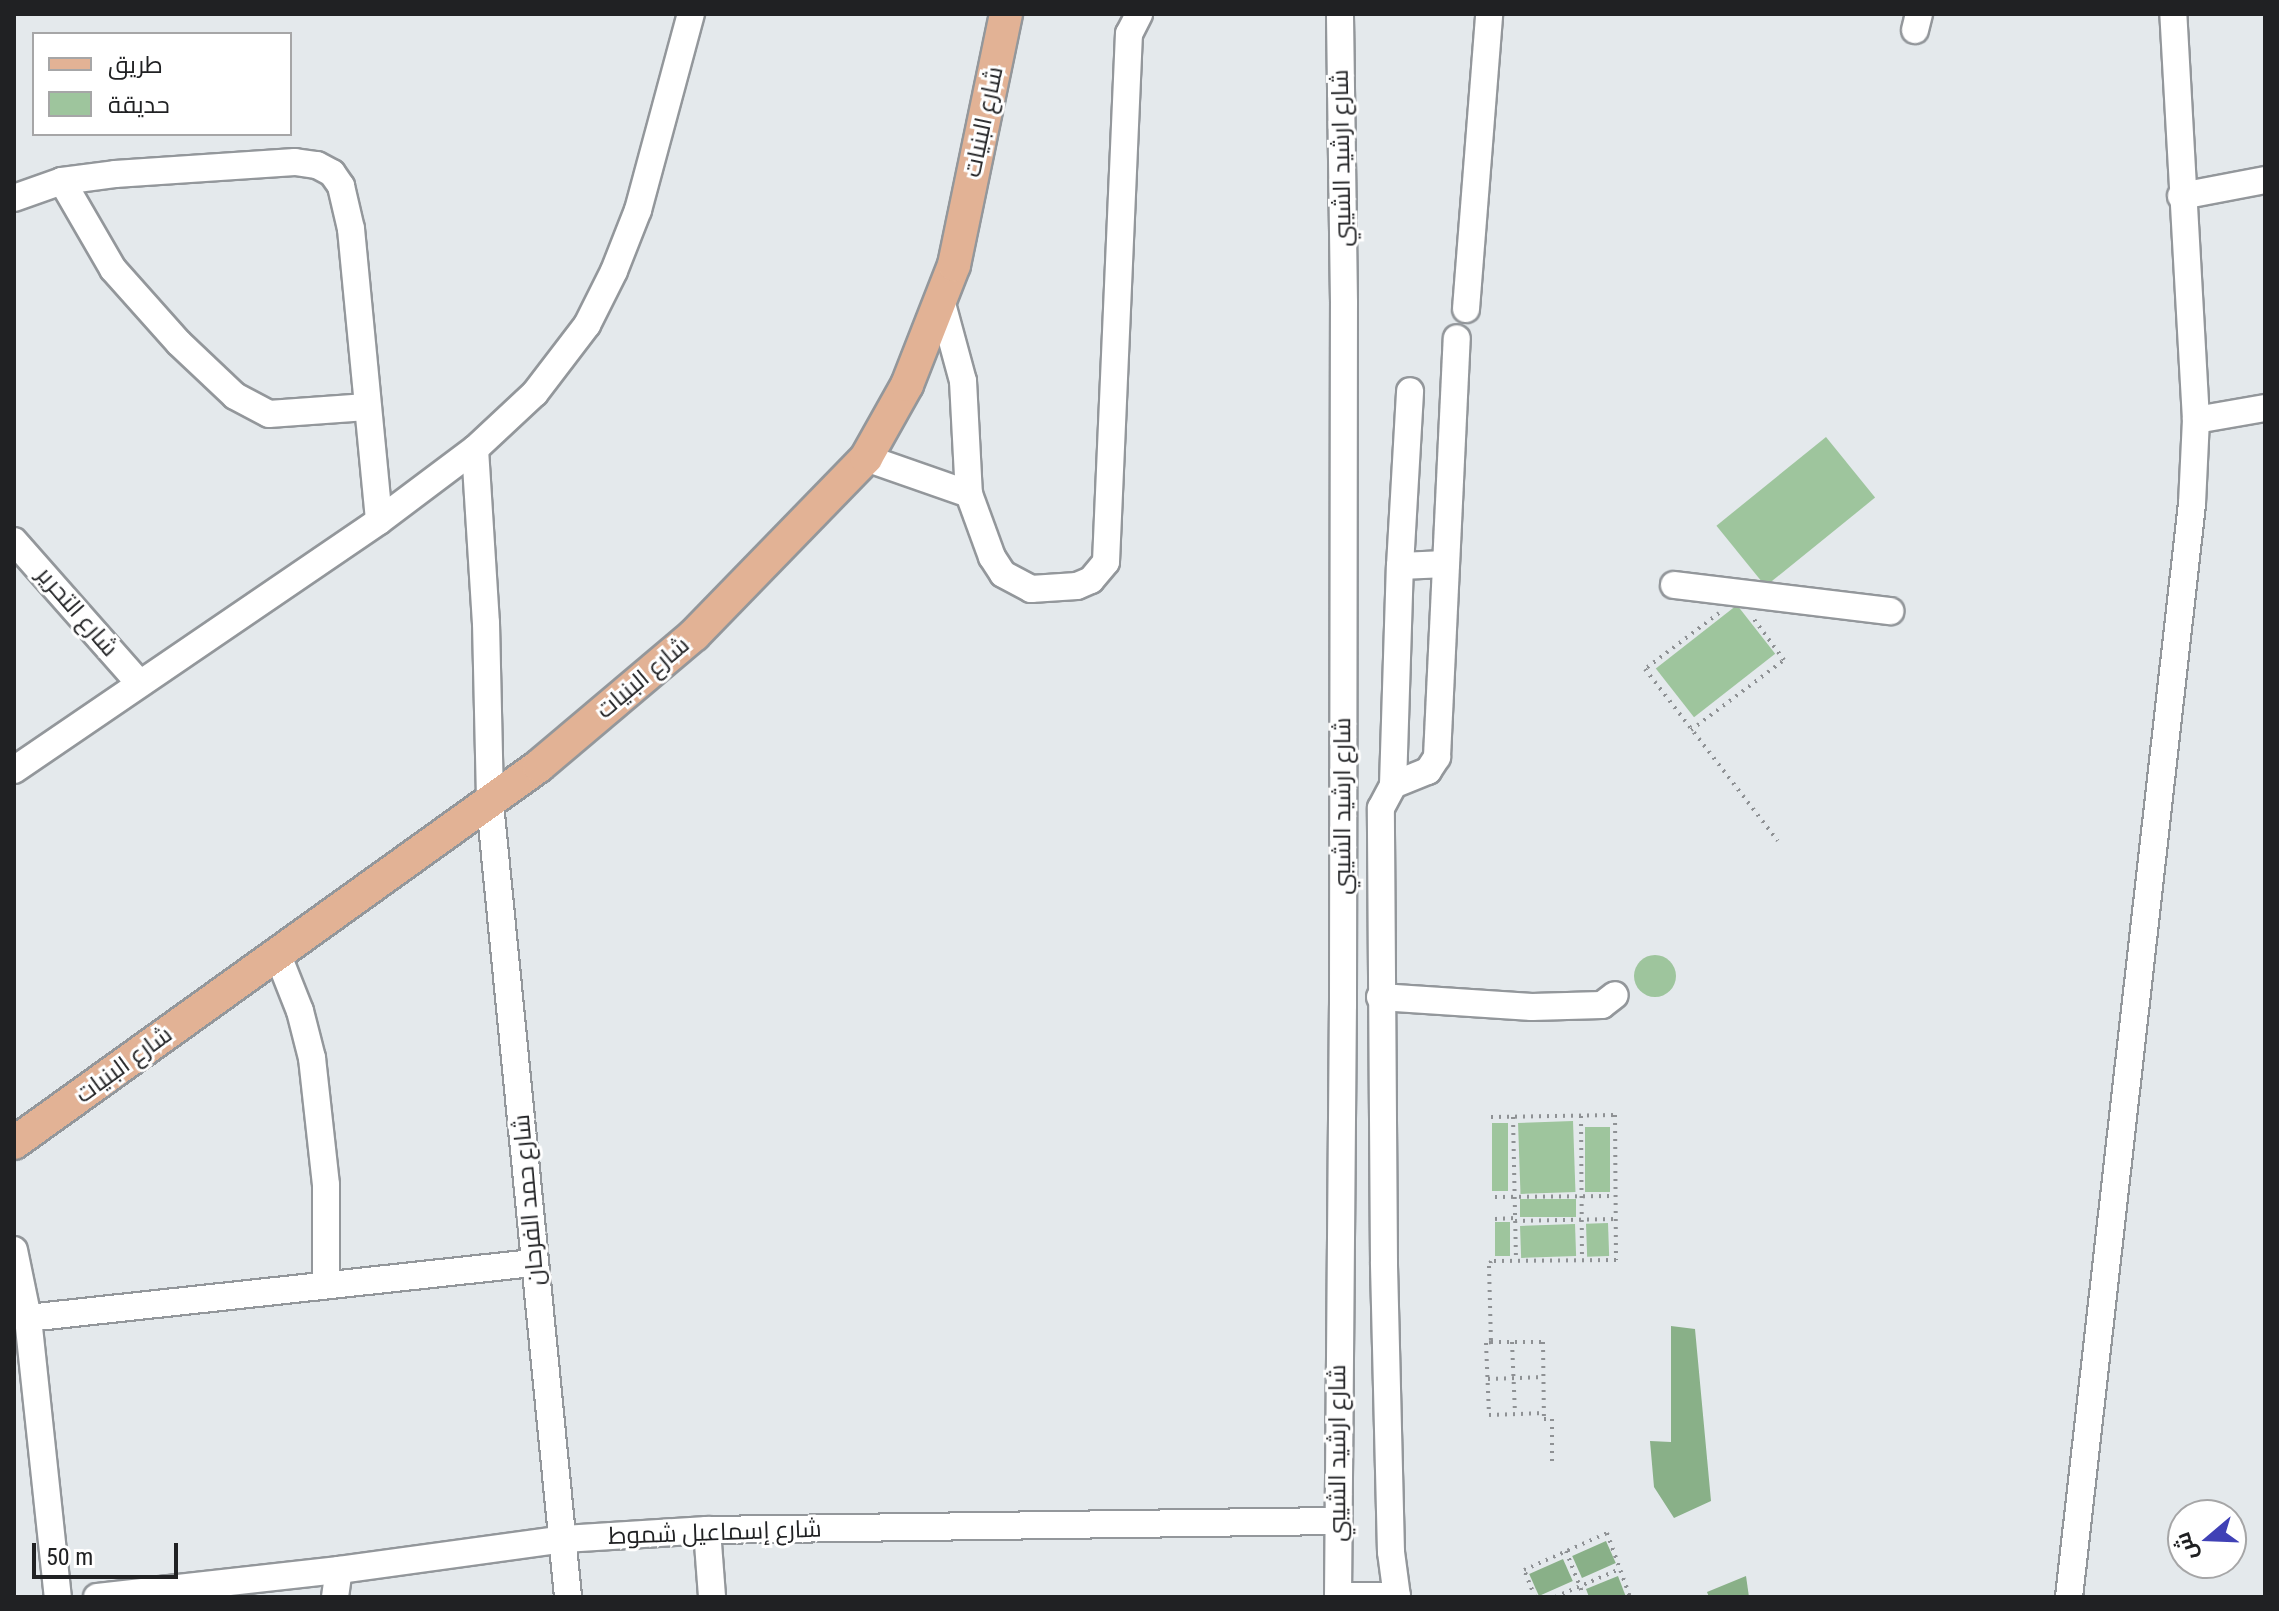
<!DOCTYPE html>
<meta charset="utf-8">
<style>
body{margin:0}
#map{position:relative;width:2279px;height:1611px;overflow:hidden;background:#e4e9ec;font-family:"Roboto Condensed",Cairo,sans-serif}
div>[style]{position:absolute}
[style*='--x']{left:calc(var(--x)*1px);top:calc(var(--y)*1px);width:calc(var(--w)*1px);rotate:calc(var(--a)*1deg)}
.green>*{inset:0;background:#9ec59d;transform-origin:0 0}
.round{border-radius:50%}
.forest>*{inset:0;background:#89b088;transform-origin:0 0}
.path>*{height:4px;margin-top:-2px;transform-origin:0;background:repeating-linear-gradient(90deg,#8e9194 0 2px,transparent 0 8px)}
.roads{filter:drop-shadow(2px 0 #93979b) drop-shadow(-2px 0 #93979b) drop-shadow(0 2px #93979b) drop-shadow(0 -2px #93979b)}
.minor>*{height:26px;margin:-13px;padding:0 13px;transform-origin:13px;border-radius:13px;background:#fff}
.major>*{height:32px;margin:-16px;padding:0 16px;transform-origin:16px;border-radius:16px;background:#e2b295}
span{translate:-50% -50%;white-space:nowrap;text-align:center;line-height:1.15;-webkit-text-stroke:6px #fff;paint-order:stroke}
.street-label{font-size:24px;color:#202123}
.frame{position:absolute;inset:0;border:16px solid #202123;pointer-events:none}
.legend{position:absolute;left:32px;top:32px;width:260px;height:104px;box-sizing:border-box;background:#fff;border:2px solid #a6a6a7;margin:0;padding:10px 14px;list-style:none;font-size:24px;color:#202123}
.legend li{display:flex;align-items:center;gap:16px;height:40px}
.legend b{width:40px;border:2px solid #a6a6a7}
.north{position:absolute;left:2167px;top:1499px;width:80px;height:80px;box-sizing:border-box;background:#fff;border:2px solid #a6a6a7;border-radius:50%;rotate:251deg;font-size:22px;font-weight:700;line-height:32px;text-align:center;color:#202123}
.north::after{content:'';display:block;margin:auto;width:28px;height:36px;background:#4041b6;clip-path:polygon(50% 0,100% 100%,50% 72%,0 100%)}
.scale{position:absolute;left:32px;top:1543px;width:146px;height:36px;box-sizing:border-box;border:4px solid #202123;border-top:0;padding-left:10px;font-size:24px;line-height:28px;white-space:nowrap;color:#202123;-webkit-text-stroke:6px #fff;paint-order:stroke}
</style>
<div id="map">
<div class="green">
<div style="left:1826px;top:437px;width:78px;height:141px;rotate:51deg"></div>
<div style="left:1737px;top:605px;width:62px;height:103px;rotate:52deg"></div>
<div class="round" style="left:1634px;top:955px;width:42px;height:42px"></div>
<div style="left:1573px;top:1121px;width:71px;height:55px;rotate:88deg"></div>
<div style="left:1492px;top:1123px;width:16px;height:68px"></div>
<div style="left:1585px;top:1127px;width:25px;height:65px"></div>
<div style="left:1576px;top:1199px;width:18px;height:56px;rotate:90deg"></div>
<div style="left:1495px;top:1222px;width:15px;height:34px"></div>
<div style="left:1608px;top:1223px;width:33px;height:22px;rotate:88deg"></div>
<div style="left:1575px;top:1224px;width:32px;height:55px;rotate:88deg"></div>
</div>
<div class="forest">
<div style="clip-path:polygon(1671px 1326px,1695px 1329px,1711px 1501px,1674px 1518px,1654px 1487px,1650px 1441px,1671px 1442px)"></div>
<div style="left:1606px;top:1541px;width:24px;height:37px;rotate:66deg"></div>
<div style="left:1563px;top:1559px;width:24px;height:37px;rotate:66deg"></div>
<div style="clip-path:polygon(1618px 1576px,1626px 1597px,1589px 1597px,1586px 1589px)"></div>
<div style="clip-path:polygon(1746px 1576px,1749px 1597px,1709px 1597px,1707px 1592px)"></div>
</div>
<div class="path">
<div style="--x:1719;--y:613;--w:93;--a:142.9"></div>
<div style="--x:1645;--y:669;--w:217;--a:52.3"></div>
<div style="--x:1691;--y:730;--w:116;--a:-37"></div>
<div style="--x:1784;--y:660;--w:52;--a:-126.4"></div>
<div style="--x:1581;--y:1116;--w:144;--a:89.6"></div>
<div style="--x:1491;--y:1117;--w:124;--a:-0.9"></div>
<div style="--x:1615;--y:1115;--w:145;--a:89.6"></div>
<div style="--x:1616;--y:1260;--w:125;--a:179.5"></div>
<div style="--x:1491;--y:1261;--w:5;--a:112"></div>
<div style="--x:1489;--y:1266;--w:76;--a:88.5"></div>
<div style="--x:1491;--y:1342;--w:52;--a:0"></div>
<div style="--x:1543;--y:1342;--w:77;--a:89.3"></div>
<div style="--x:1544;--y:1419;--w:8;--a:0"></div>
<div style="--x:1552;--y:1419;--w:43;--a:90"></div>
<div style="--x:1513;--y:1117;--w:144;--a:88.8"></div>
<div style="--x:1495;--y:1197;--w:120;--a:-0.5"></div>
<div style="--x:1495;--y:1219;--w:20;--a:-3"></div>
<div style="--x:1515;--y:1221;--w:101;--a:-1.1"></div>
<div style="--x:1491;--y:1342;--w:5;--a:169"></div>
<div style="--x:1486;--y:1343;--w:72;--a:87.6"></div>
<div style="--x:1489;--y:1415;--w:55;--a:-2.1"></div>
<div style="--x:1512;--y:1342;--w:72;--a:87.6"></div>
<div style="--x:1488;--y:1379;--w:56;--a:-2"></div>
<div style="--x:1566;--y:1551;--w:49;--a:68.6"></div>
<div style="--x:1535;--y:1597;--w:29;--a:-112"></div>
<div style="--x:1524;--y:1570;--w:91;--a:-24"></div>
<div style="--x:1607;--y:1533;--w:68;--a:70.2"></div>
<div style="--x:1555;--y:1597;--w:71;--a:-23.3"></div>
</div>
<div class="roads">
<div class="minor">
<div style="--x:1915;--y:30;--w:16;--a:-76"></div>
<div style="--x:62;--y:181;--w:102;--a:59.9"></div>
<div style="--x:113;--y:269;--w:99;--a:48.3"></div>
<div style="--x:179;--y:343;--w:77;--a:43.4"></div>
<div style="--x:235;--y:396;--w:38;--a:28"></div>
<div style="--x:269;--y:414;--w:98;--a:-4.1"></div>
<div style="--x:2181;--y:196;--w:86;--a:-10.8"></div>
<div style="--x:14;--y:198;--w:51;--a:-19.5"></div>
<div style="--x:62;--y:181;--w:53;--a:-7.5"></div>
<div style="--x:115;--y:174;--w:180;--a:-3.8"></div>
<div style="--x:295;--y:162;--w:22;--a:8"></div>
<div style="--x:317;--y:165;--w:17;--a:28"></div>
<div style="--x:332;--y:173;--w:16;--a:55"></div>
<div style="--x:341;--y:186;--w:44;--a:76.9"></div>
<div style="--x:351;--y:229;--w:293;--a:84.5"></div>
<div style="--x:941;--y:300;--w:84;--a:74.8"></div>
<div style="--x:963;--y:381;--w:113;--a:87"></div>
<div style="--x:969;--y:494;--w:67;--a:69.9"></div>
<div style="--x:992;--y:557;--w:20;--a:57"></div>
<div style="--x:1003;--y:574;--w:32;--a:28"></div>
<div style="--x:1031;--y:589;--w:46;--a:-3.7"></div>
<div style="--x:1077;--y:586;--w:15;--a:-23"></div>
<div style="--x:1091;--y:580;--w:23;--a:-50"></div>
<div style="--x:1106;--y:562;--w:529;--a:-87.51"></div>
<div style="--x:1129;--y:34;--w:22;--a:-63"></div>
<div style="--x:1466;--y:309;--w:296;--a:-85.5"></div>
<div style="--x:2196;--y:420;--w:70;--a:-9.9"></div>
<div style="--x:475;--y:449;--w:174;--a:86.4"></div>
<div style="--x:486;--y:623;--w:181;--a:88.7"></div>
<div style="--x:490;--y:804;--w:797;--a:84.38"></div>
<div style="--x:866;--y:458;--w:109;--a:19.3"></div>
<div style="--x:14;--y:541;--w:189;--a:48.6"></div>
<div style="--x:1400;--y:566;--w:46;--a:-2.5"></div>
<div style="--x:1674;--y:585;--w:218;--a:6.9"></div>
<div style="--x:14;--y:770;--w:442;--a:-34.3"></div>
<div style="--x:379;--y:521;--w:120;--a:-36.9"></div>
<div style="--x:475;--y:449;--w:82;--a:-43"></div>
<div style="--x:535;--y:393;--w:86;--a:-52.6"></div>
<div style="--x:587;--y:325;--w:60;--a:-63.4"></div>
<div style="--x:614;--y:271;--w:66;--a:-68.5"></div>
<div style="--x:638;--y:210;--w:203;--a:-74.9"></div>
<div style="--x:1393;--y:785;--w:219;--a:-88.2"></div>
<div style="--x:1400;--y:566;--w:175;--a:-86.7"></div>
<div style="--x:277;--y:953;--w:62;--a:68.4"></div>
<div style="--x:300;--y:1011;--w:49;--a:75.7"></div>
<div style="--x:312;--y:1058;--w:128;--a:83.7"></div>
<div style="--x:326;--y:1185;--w:100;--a:90"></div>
<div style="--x:1380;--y:997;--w:152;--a:3.8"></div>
<div style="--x:1532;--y:1007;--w:70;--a:-1.6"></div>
<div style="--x:1602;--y:1005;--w:16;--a:-38"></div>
<div style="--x:14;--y:1250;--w:69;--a:78.4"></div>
<div style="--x:28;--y:1318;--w:281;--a:83.9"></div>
<div style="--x:28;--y:1318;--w:508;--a:-6.22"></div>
<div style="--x:707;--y:1530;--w:67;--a:85.7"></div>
<div style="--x:1338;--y:1596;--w:59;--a:0"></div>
<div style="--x:97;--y:1597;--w:244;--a:-6.4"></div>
<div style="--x:339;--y:1570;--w:227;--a:-7.8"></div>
<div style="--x:564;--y:1539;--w:143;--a:-3.6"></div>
<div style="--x:707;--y:1530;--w:630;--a:-0.82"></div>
<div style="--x:335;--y:1597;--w:27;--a:-82"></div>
<div style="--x:1338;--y:1597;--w:592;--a:-89.52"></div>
<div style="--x:1343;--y:1005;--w:702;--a:-89.92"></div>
<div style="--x:1344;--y:303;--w:289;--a:-90.8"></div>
<div style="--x:1397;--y:1597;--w:45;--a:-97.6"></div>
<div style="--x:1391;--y:1552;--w:290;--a:-91.4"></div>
<div style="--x:1384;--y:1262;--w:454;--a:-90.4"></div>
<div style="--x:1381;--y:808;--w:26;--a:-62"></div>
<div style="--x:1393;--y:785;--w:38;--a:-22"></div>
<div style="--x:1428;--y:771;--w:17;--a:-57"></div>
<div style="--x:1437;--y:757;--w:419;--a:-87.3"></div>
<div style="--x:2069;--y:1597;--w:1100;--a:-83.58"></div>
<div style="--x:2192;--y:504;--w:84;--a:-87.3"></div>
<div style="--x:2196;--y:420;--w:407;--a:-93.2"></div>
</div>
<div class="major">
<div style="--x:14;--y:1143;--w:646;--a:-35.68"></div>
<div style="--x:539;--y:766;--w:203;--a:-40.2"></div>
<div style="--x:694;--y:635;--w:247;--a:-45.8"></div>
<div style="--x:866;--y:458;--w:84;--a:-60.7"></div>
<div style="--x:907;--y:385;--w:129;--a:-68.6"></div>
<div style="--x:954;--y:265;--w:256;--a:-78.3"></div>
</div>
</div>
<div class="street-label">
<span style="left:984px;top:122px;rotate:-78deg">شارع البنيات</span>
<span style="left:1342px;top:158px;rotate:-91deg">شارع ارشيد الشيبي</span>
<span style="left:77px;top:612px;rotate:49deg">شارع التحرير</span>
<span style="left:643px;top:678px;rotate:-40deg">شارع البنيات</span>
<span style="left:1343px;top:806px;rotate:-90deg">شارع ارشيد الشيبي</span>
<span style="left:124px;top:1065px;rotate:-36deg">شارع البنيات</span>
<span style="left:529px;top:1200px;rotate:-95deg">شارع حمد الفرحان</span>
<span style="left:1338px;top:1453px;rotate:-90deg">شارع ارشيد الشيبي</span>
<span style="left:715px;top:1533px;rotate:-2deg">شارع إسماعيل شموط</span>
</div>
<div class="frame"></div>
<ul class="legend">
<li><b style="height:10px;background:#e2b295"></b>طريق</li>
<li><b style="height:22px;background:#9ec59d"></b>حديقة</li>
</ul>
<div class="north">ش</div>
<div class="scale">50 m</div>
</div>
